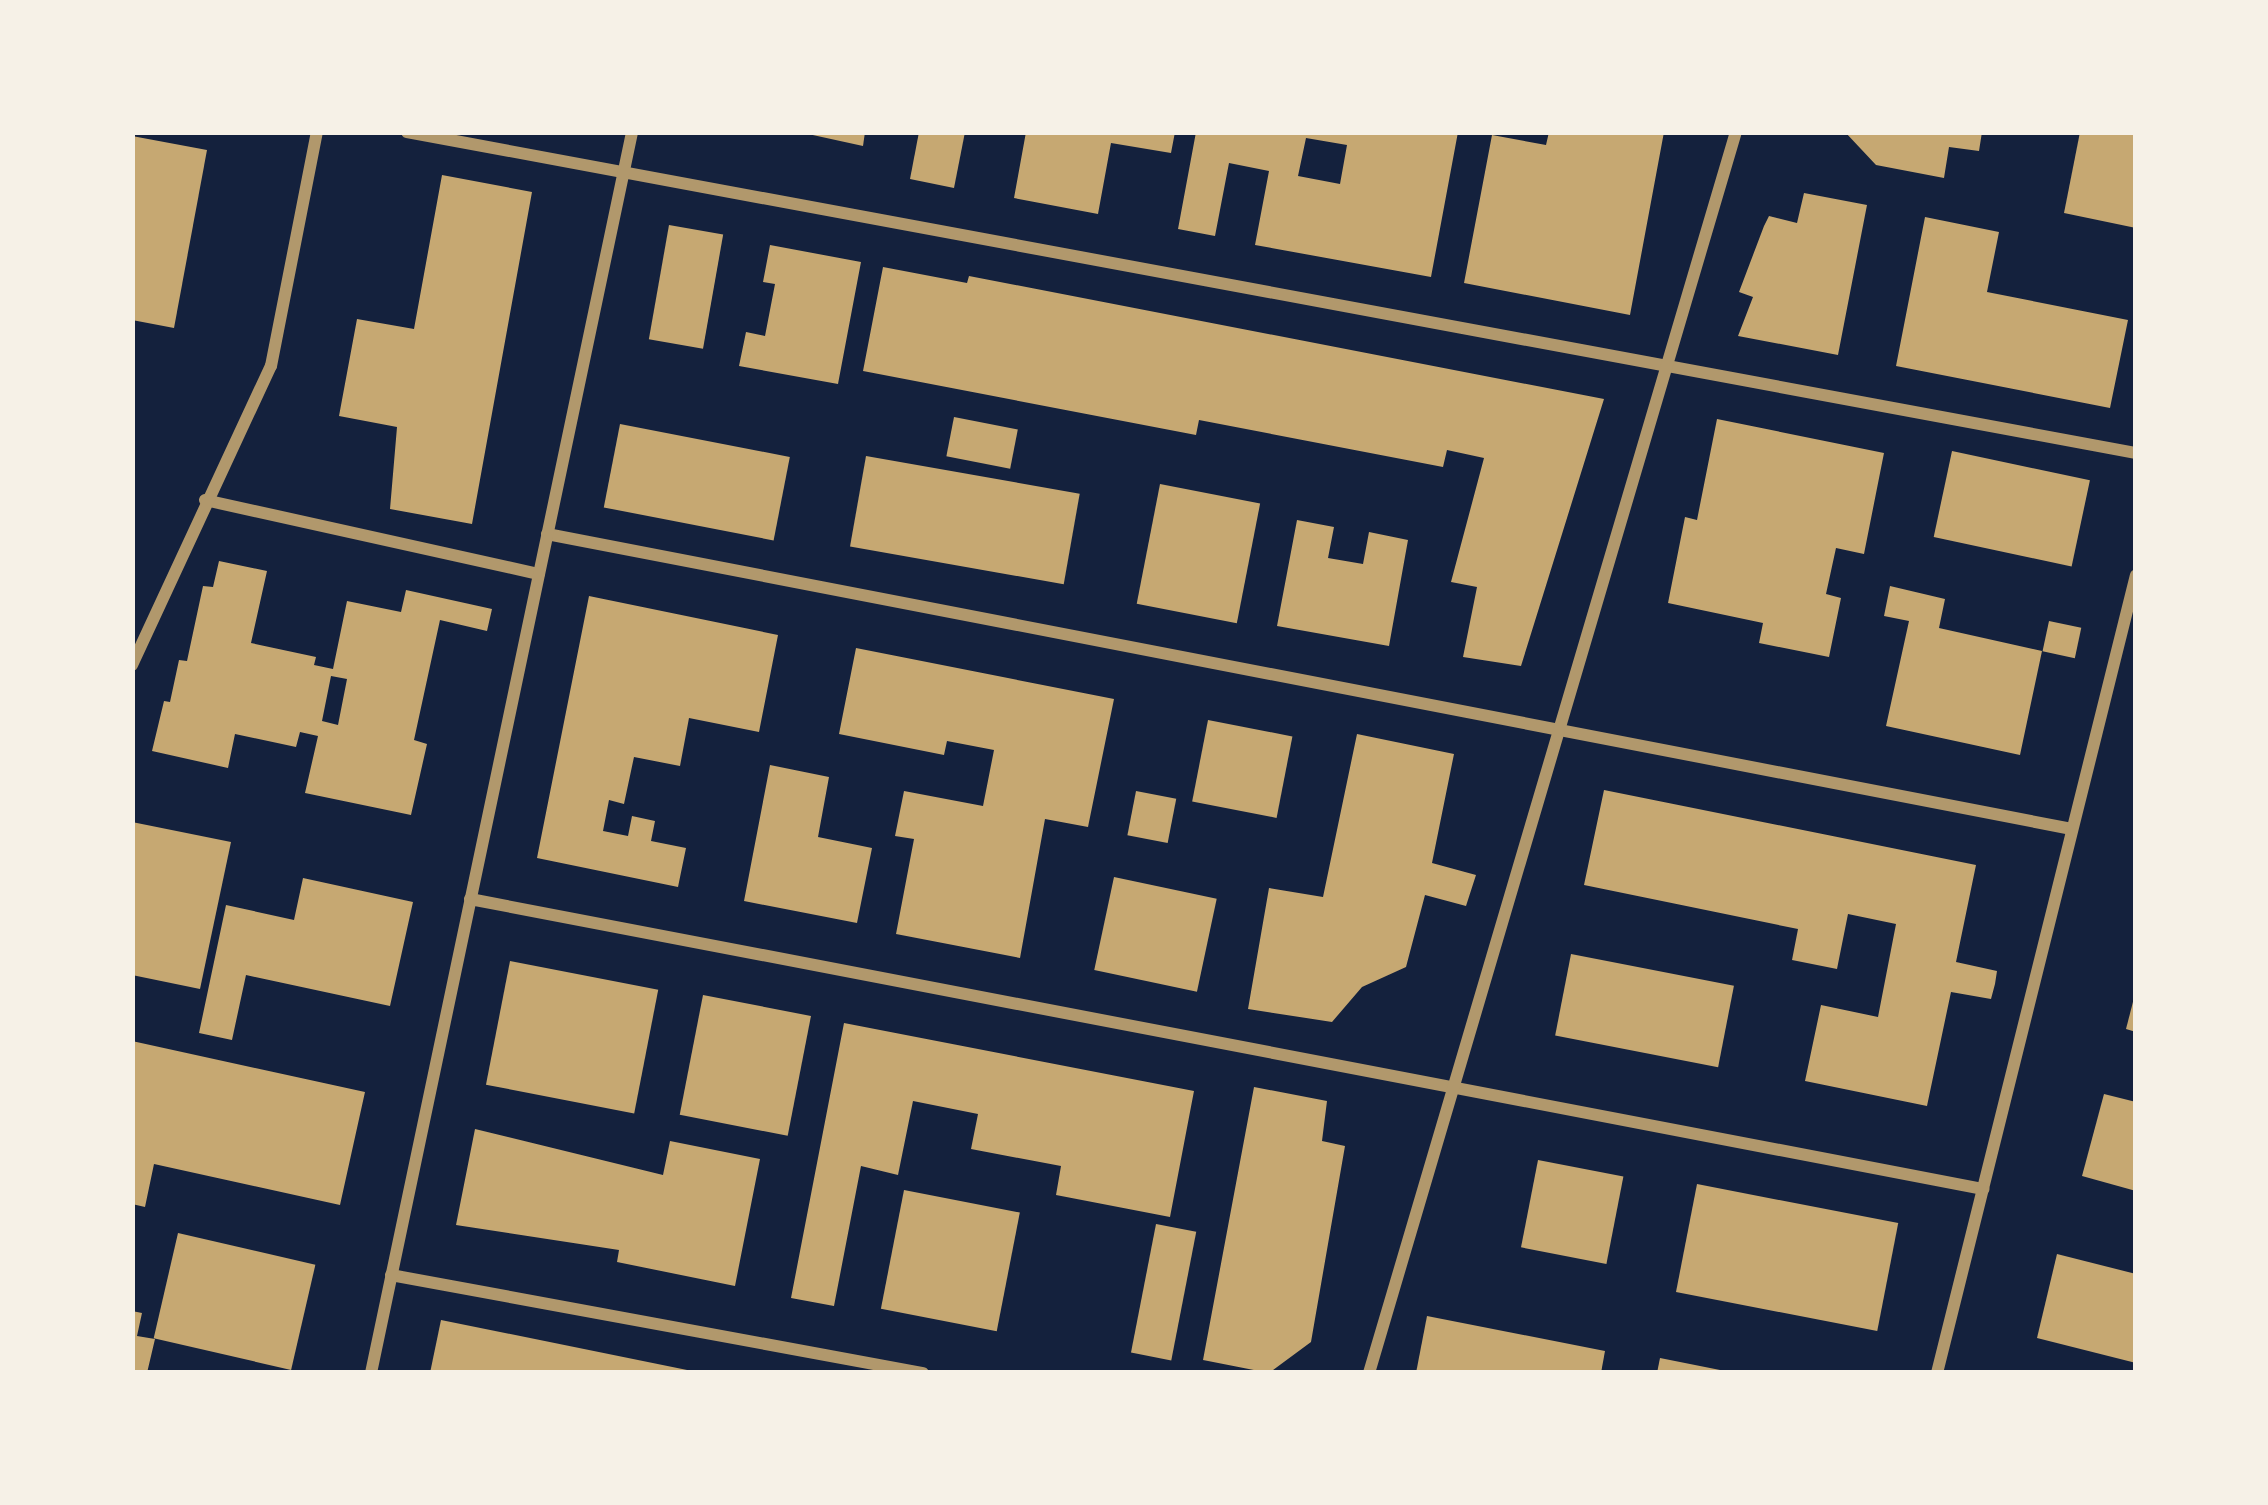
<!DOCTYPE html>
<style>
body{margin:0}
#map{position:relative;width:2268px;height:1505px;overflow:hidden;background:#14213d;font-family:"DejaVu Sans",sans-serif}
div>[style]{position:absolute}
[style*='--x']{left:calc(var(--x)*1px);top:calc(var(--y)*1px);width:calc(var(--w)*1px);rotate:calc(var(--a)*1deg)}
.building>*{inset:0;background:#c6a872;transform-origin:0 0}
.minor>*{height:12px;margin:-6px;padding:0 6px;transform-origin:6px;border-radius:6px;background:#b1986c}
span{translate:-50% -50%;white-space:nowrap;text-align:center;line-height:1.15;-webkit-text-stroke:9px #f6f1e7;paint-order:stroke}
.frame{position:absolute;inset:0;border:135px solid #f6f1e7;pointer-events:none}
</style>
<div id="map">
<div class="building">
<div style="clip-path:polygon(799px 132px,865px 132px,863px 146px)"></div>
<div style="clip-path:polygon(919px 132px,965px 132px,954px 188px,910px 179px)"></div>
<div style="clip-path:polygon(1026px 132px,1175px 132px,1171px 153px,1111px 143px,1098px 214px,1014px 198px)"></div>
<div style="clip-path:polygon(evenodd,1196px 132px,1458px 132px,1431px 277px,1255px 245px,1269px 171px,1229px 163px,1215px 236px,1178px 229px,1196px 132px,1306px 138px,1347px 145px,1340px 184px,1298px 176px,1306px 138px)"></div>
<div style="clip-path:polygon(1549px 132px,1664px 132px,1630px 315px,1464px 283px,1492px 135px,1546px 145px)"></div>
<div style="clip-path:polygon(1845px 132px,1982px 132px,1979px 151px,1949px 147px,1944px 178px,1876px 165px)"></div>
<div style="clip-path:polygon(2080px 132px,2136px 132px,2136px 228px,2064px 213px)"></div>
<div style="clip-path:polygon(132px 136px,207px 150px,174px 328px,132px 320px)"></div>
<div style="clip-path:polygon(442px 175px,532px 192px,472px 524px,390px 509px,397px 427px,339px 416px,357px 319px,414px 329px)"></div>
<div style="clip-path:polygon(1804px 193px,1867px 205px,1838px 355px,1738px 336px,1753px 297px,1739px 292px,1764px 226px,1769px 216px,1797px 223px)"></div>
<div style="clip-path:polygon(1925px 217px,1999px 232px,1987px 292px,2128px 320px,2110px 408px,1896px 366px)"></div>
<div style="left:669px;top:225px;width:55px;height:116px;rotate:10deg"></div>
<div style="clip-path:polygon(770px 245px,861px 262px,838px 384px,739px 366px,746px 332px,765px 336px,775px 284px,763px 282px)"></div>
<div style="clip-path:polygon(883px 267px,967px 283px,969px 276px,1604px 399px,1521px 666px,1463px 657px,1477px 587px,1451px 582px,1484px 458px,1447px 450px,1443px 467px,1199px 420px,1196px 435px,863px 371px)"></div>
<div style="left:954px;top:417px;width:65px;height:40px;rotate:11deg"></div>
<div style="clip-path:polygon(1717px 419px,1884px 453px,1864px 554px,1836px 548px,1826px 594px,1841px 598px,1829px 657px,1759px 643px,1763px 623px,1668px 603px,1685px 517px,1697px 520px)"></div>
<div style="left:620px;top:424px;width:173px;height:85px;rotate:11deg"></div>
<div style="left:1952px;top:451px;width:141px;height:88px;rotate:12deg"></div>
<div style="left:866px;top:456px;width:217px;height:92px;rotate:10deg"></div>
<div style="left:1160px;top:484px;width:102px;height:122px;rotate:11deg"></div>
<div style="clip-path:polygon(1297px 520px,1334px 527px,1328px 558px,1363px 564px,1369px 532px,1408px 540px,1389px 646px,1277px 626px)"></div>
<div style="clip-path:polygon(evenodd,219px 561px,267px 571px,251px 643px,316px 657px,314px 665px,333px 669px,347px 601px,401px 612px,406px 590px,492px 609px,487px 631px,440px 620px,414px 740px,427px 744px,411px 815px,305px 793px,318px 736px,300px 732px,296px 747px,235px 734px,228px 768px,152px 751px,164px 701px,170px 702px,179px 660px,187px 661px,203px 586px,213px 587px,219px 561px,331px 676px,347px 679px,338px 725px,322px 721px,331px 676px)"></div>
<div style="clip-path:polygon(1890px 586px,1945px 599px,1939px 628px,2042px 651px,2020px 755px,1886px 726px,1909px 621px,1884px 616px)"></div>
<div style="clip-path:polygon(589px 596px,778px 635px,759px 732px,689px 718px,680px 766px,634px 757px,624px 804px,609px 800px,603px 831px,628px 836px,632px 816px,655px 821px,651px 841px,686px 848px,678px 887px,537px 858px)"></div>
<div style="left:2049px;top:621px;width:33px;height:31px;rotate:12deg"></div>
<div style="clip-path:polygon(856px 648px,1114px 699px,1088px 827px,1045px 819px,1020px 958px,896px 934px,914px 839px,895px 836px,904px 791px,983px 806px,994px 750px,947px 741px,944px 755px,839px 734px)"></div>
<div style="left:1208px;top:720px;width:86px;height:83px;rotate:11deg"></div>
<div style="clip-path:polygon(1357px 734px,1454px 754px,1432px 863px,1476px 875px,1466px 906px,1425px 895px,1406px 967px,1362px 987px,1332px 1022px,1248px 1009px,1269px 888px,1323px 897px)"></div>
<div style="clip-path:polygon(770px 765px,829px 777px,818px 837px,872px 848px,857px 923px,744px 901px)"></div>
<div style="clip-path:polygon(1604px 790px,1976px 865px,1956px 962px,1997px 971px,1995px 984px,1991px 999px,1951px 992px,1927px 1106px,1805px 1081px,1821px 1005px,1878px 1017px,1896px 924px,1848px 914px,1837px 969px,1792px 960px,1798px 929px,1584px 885px)"></div>
<div style="left:1136px;top:791px;width:41px;height:45px;rotate:11deg"></div>
<div style="clip-path:polygon(132px 822px,231px 842px,200px 989px,132px 975px)"></div>
<div style="left:1114px;top:877px;width:105px;height:95px;rotate:12deg"></div>
<div style="clip-path:polygon(303px 878px,413px 902px,390px 1006px,246px 975px,232px 1040px,199px 1033px,226px 905px,294px 920px)"></div>
<div style="left:1571px;top:954px;width:166px;height:83px;rotate:11deg"></div>
<div style="left:510px;top:961px;width:151px;height:126px;rotate:11deg"></div>
<div style="left:703px;top:995px;width:110px;height:122px;rotate:11deg"></div>
<div style="clip-path:polygon(2134px 998px,2136px 998px,2136px 1032px,2126px 1029px)"></div>
<div style="clip-path:polygon(844px 1023px,1194px 1091px,1170px 1217px,1056px 1195px,1061px 1166px,971px 1149px,978px 1114px,913px 1101px,898px 1175px,861px 1166px,834px 1306px,791px 1298px)"></div>
<div style="clip-path:polygon(132px 1041px,365px 1092px,340px 1205px,154px 1164px,145px 1207px,132px 1204px)"></div>
<div style="clip-path:polygon(1254px 1087px,1327px 1101px,1322px 1141px,1345px 1146px,1311px 1342px,1269px 1373px,1203px 1360px)"></div>
<div style="clip-path:polygon(2104px 1094px,2136px 1102px,2136px 1191px,2082px 1176px)"></div>
<div style="clip-path:polygon(475px 1129px,663px 1175px,670px 1141px,760px 1159px,735px 1286px,617px 1262px,619px 1250px,456px 1225px)"></div>
<div style="left:1538px;top:1160px;width:87px;height:89px;rotate:11deg"></div>
<div style="left:1697px;top:1184px;width:205px;height:110px;rotate:11deg"></div>
<div style="left:904px;top:1190px;width:118px;height:121px;rotate:11deg"></div>
<div style="left:1156px;top:1224px;width:41px;height:131px;rotate:11deg"></div>
<div style="left:178px;top:1233px;width:141px;height:108px;rotate:13deg"></div>
<div style="clip-path:polygon(2057px 1254px,2136px 1274px,2136px 1363px,2037px 1338px)"></div>
<div style="clip-path:polygon(132px 1311px,142px 1313px,137px 1336px,155px 1339px,147px 1373px,132px 1373px)"></div>
<div style="clip-path:polygon(1427px 1316px,1605px 1351px,1601px 1373px,1416px 1373px)"></div>
<div style="clip-path:polygon(441px 1320px,692px 1371px,692px 1373px,430px 1373px)"></div>
<div style="clip-path:polygon(1660px 1358px,1725px 1371px,1725px 1373px,1657px 1373px)"></div>
</div>
<div class="minor">
<div style="--x:407;--y:132;--w:1759;--a:10.52"></div>
<div style="--x:205;--y:500;--w:342;--a:12.5"></div>
<div style="--x:547;--y:534;--w:1553;--a:10.95"></div>
<div style="--x:132;--y:665;--w:330;--a:-65.1"></div>
<div style="--x:271;--y:366;--w:238;--a:-78.9"></div>
<div style="--x:470;--y:899;--w:1541;--a:10.85"></div>
<div style="--x:391;--y:1275;--w:541;--a:10.44"></div>
<div style="--x:371;--y:1373;--w:1268;--a:-78.12"></div>
<div style="--x:1369;--y:1373;--w:1294;--a:-73.53"></div>
<div style="--x:1937;--y:1373;--w:822;--a:-76"></div>
</div>
<div class="frame"></div>
</div>
